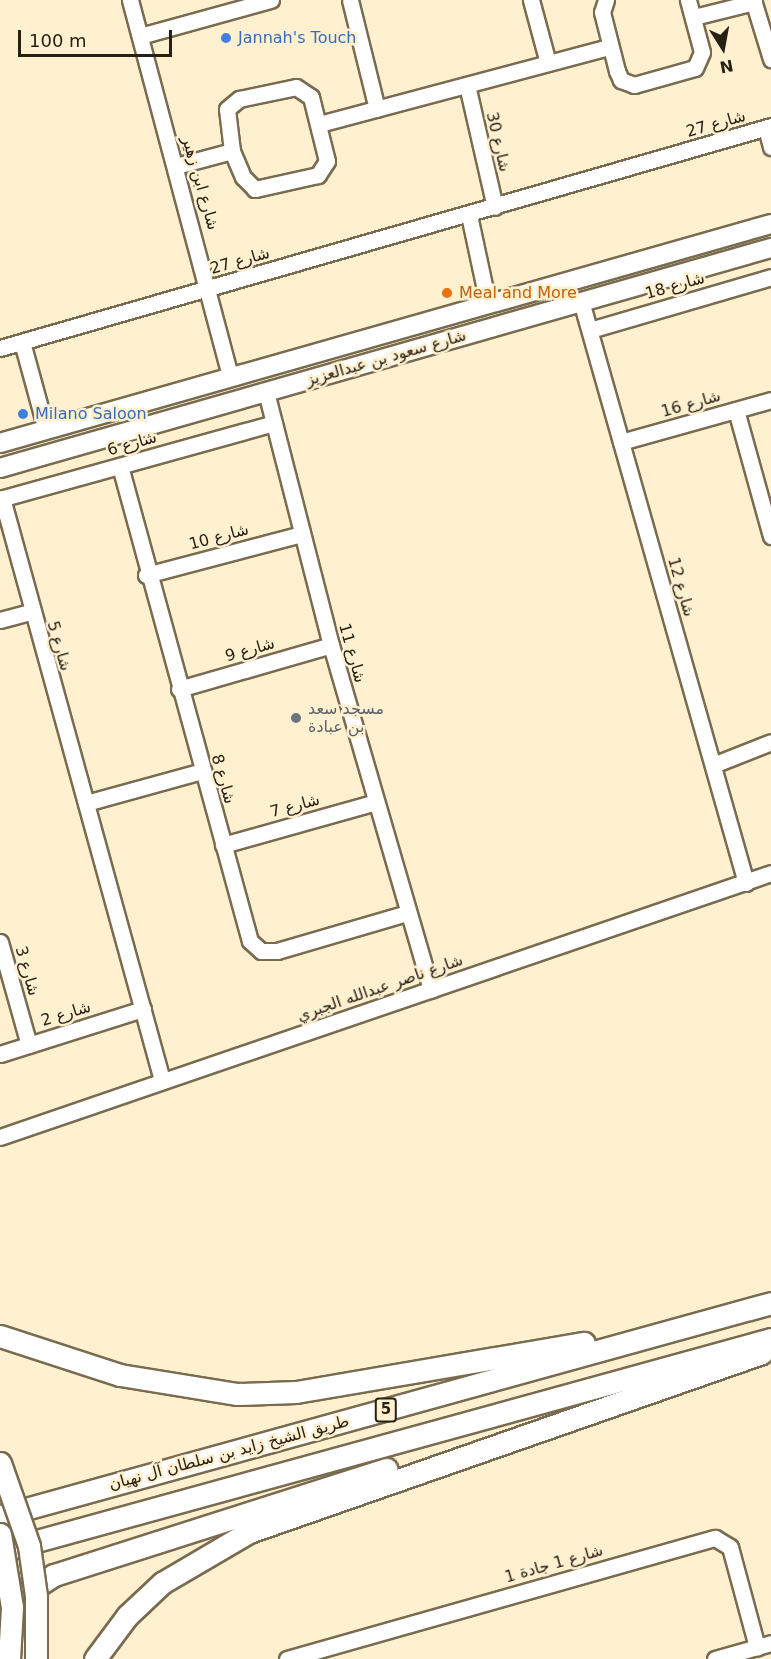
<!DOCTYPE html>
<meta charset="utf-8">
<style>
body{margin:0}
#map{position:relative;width:771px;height:1659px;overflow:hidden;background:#fff0d0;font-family:"DejaVu Sans",Vazirmatn,sans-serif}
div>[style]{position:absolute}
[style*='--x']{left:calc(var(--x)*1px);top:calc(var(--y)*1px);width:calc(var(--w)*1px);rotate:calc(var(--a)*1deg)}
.roads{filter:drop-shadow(2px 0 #786b4f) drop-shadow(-2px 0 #786b4f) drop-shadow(0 2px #786b4f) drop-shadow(0 -2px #786b4f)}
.minor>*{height:15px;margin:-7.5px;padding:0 7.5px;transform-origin:7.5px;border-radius:7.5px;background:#fff}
.major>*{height:18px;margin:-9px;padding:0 9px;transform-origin:9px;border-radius:9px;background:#fff}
.highway>*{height:21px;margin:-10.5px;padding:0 10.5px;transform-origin:10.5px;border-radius:10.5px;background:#fff}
.bridges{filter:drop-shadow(2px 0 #786b4f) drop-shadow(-2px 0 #786b4f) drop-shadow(0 2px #786b4f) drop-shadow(0 -2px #786b4f)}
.highway-bridge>*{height:21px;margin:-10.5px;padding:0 10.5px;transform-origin:10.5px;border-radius:10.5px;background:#fff}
.dots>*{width:16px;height:16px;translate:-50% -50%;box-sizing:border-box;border:3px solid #fff0d0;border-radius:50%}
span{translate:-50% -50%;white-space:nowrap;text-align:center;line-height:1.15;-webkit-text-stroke:5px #fff0d0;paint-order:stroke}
.shield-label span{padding:2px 4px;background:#fff0d0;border:2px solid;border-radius:4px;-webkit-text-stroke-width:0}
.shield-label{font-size:15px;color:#272115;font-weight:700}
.shop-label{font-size:16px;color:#366cbe}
.left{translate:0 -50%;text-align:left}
.street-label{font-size:16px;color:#272115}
.food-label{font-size:16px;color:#c56008}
.worship-label{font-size:16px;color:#5b616d}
.north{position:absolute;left:693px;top:18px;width:60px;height:60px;-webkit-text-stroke:4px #fff0d0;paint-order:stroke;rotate:169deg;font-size:16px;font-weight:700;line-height:24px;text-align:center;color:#272115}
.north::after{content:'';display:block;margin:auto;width:21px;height:27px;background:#272115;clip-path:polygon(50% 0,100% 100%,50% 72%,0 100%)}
.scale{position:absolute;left:18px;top:30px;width:154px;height:27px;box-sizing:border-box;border:3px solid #272115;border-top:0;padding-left:8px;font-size:18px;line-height:21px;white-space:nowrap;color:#272115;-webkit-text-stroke:4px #fff0d0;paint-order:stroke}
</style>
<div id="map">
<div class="roads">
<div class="minor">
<div style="--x:130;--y:0;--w:390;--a:75.1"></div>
<div style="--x:350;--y:0;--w:112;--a:76.1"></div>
<div style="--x:531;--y:0;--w:65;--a:74.9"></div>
<div style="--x:606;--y:0;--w:13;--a:108"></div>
<div style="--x:602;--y:12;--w:61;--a:75.7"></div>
<div style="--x:617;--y:71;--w:10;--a:66"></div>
<div style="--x:621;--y:80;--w:14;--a:21"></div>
<div style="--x:634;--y:85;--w:63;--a:-15.6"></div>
<div style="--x:695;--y:68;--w:17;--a:-66"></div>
<div style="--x:702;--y:52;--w:54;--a:-105.1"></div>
<div style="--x:753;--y:0;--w:62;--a:73"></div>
<div style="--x:694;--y:17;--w:62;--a:-14"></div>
<div style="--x:140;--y:36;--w:136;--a:-15.4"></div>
<div style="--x:467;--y:85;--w:125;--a:77.1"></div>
<div style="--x:296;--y:87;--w:18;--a:34"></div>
<div style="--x:311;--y:97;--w:66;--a:76"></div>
<div style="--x:327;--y:161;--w:17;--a:123"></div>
<div style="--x:318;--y:175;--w:65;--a:167.5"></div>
<div style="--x:255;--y:189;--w:17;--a:-135"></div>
<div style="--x:243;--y:177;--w:28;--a:-113"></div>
<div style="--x:232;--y:151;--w:42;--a:-96.8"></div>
<div style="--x:227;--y:109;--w:16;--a:-40"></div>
<div style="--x:239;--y:99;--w:58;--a:-11.9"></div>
<div style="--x:319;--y:124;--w:300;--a:-14.9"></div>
<div style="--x:766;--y:128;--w:20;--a:75"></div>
<div style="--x:176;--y:166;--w:58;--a:-15"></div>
<div style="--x:469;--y:215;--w:91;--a:77.9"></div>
<div style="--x:581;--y:301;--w:605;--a:74.17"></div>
<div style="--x:590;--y:330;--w:189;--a:-16.3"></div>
<div style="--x:22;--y:342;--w:91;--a:74.7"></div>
<div style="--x:0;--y:348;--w:802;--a:-16.06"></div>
<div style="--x:266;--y:392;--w:261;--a:75.6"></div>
<div style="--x:331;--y:645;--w:359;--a:73.8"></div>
<div style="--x:736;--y:410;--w:131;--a:74.5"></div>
<div style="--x:621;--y:442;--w:156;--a:-15.6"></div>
<div style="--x:120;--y:466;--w:492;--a:74.7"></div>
<div style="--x:250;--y:941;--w:15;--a:42"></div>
<div style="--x:261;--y:951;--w:16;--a:0"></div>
<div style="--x:277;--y:951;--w:135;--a:-16.3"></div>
<div style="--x:2;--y:498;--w:604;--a:74.63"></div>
<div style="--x:0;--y:499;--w:284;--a:-15.5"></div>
<div style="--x:146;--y:575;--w:160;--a:-14.8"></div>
<div style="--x:0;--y:620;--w:31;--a:-15"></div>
<div style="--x:179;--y:689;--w:158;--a:-16.1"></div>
<div style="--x:713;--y:765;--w:62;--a:-21.6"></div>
<div style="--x:86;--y:803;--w:120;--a:-15.4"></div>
<div style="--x:223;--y:845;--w:159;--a:-15.7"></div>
<div style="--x:0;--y:942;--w:107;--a:74.3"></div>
<div style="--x:0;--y:1054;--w:150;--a:-17.5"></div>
<div style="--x:0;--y:1137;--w:815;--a:-18.9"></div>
<div style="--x:287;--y:1659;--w:445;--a:-15.8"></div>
<div style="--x:715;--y:1538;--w:17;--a:31"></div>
<div style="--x:730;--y:1547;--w:104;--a:74.9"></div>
<div style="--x:715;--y:1659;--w:58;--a:-15.9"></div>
</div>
<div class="major">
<div style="--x:0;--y:443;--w:801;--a:-15.86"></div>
<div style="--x:0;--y:468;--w:802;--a:-15.93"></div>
</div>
<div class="highway">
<div style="--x:0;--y:1336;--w:126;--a:18"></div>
<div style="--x:120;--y:1375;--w:119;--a:9.2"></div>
<div style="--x:237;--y:1394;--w:59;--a:-1.9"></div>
<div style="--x:296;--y:1392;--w:292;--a:-9.7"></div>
<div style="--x:0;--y:1516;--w:800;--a:-15.44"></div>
<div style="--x:0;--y:1551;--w:800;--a:-15.37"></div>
<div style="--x:0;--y:1620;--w:34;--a:-47"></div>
<div style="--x:23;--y:1595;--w:37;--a:-33"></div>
<div style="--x:54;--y:1575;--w:349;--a:-17.7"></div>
<div style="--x:95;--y:1659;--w:54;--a:-53.3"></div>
<div style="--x:127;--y:1616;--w:48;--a:-43.3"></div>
<div style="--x:162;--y:1583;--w:101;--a:-30.4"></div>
<div style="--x:249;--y:1532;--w:543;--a:-19.24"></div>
</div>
</div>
<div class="bridges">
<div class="highway-bridge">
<div style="--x:0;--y:1463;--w:88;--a:70.7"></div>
<div style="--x:29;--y:1546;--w:50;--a:82"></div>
<div style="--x:36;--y:1596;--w:63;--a:90"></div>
<div style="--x:0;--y:1534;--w:74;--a:80.7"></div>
<div style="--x:12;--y:1607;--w:52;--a:93.3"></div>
</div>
</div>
<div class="dots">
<div style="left:226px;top:38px;background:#3f7fe0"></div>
<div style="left:447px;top:293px;background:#e8710a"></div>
<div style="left:23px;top:414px;background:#3f7fe0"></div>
<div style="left:296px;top:718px;background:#6b7280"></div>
</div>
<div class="shield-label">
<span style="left:386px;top:1410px">5</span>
</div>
<div class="shop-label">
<span class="left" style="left:238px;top:38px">Jannah's Touch</span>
<span class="left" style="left:35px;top:414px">Milano Saloon</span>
</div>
<div class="street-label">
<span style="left:716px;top:124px;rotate:-16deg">شارع 27</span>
<span style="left:498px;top:142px;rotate:77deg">شارع 30</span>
<span style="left:200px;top:183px;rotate:74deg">شارع ابن زهير</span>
<span style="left:240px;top:261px;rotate:-16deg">شارع 27</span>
<span style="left:675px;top:286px;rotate:-16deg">شارع 18</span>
<span style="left:386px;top:358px;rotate:-16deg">شارع سعود بن عبدالعزيز</span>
<span style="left:691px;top:404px;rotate:-16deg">شارع 16</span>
<span style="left:132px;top:444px;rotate:-16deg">شارع 6</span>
<span style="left:219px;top:537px;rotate:-15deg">شارع 10</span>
<span style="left:681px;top:587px;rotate:74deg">شارع 12</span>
<span style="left:59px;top:646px;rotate:74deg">شارع 5</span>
<span style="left:250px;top:650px;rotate:-16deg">شارع 9</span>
<span style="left:352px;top:653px;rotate:74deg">شارع 11</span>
<span style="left:223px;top:779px;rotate:74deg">شارع 8</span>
<span style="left:295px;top:806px;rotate:-15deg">شارع 7</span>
<span style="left:27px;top:971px;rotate:74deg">شارع 3</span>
<span style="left:380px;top:988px;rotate:-19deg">شارع ناصر عبدالله الجبري</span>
<span style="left:66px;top:1014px;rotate:-17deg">شارع 2</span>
<span style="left:229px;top:1453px;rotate:-15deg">طريق الشيخ زايد بن سلطان آل نهيان</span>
<span style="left:554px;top:1564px;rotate:-16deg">شارع 1 جادة 1</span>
</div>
<div class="food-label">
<span class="left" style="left:459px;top:293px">Meal and More</span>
</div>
<div class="worship-label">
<span class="left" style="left:308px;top:718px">مسجد سعد<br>بن عبادة</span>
</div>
<div class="north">N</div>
<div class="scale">100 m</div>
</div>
